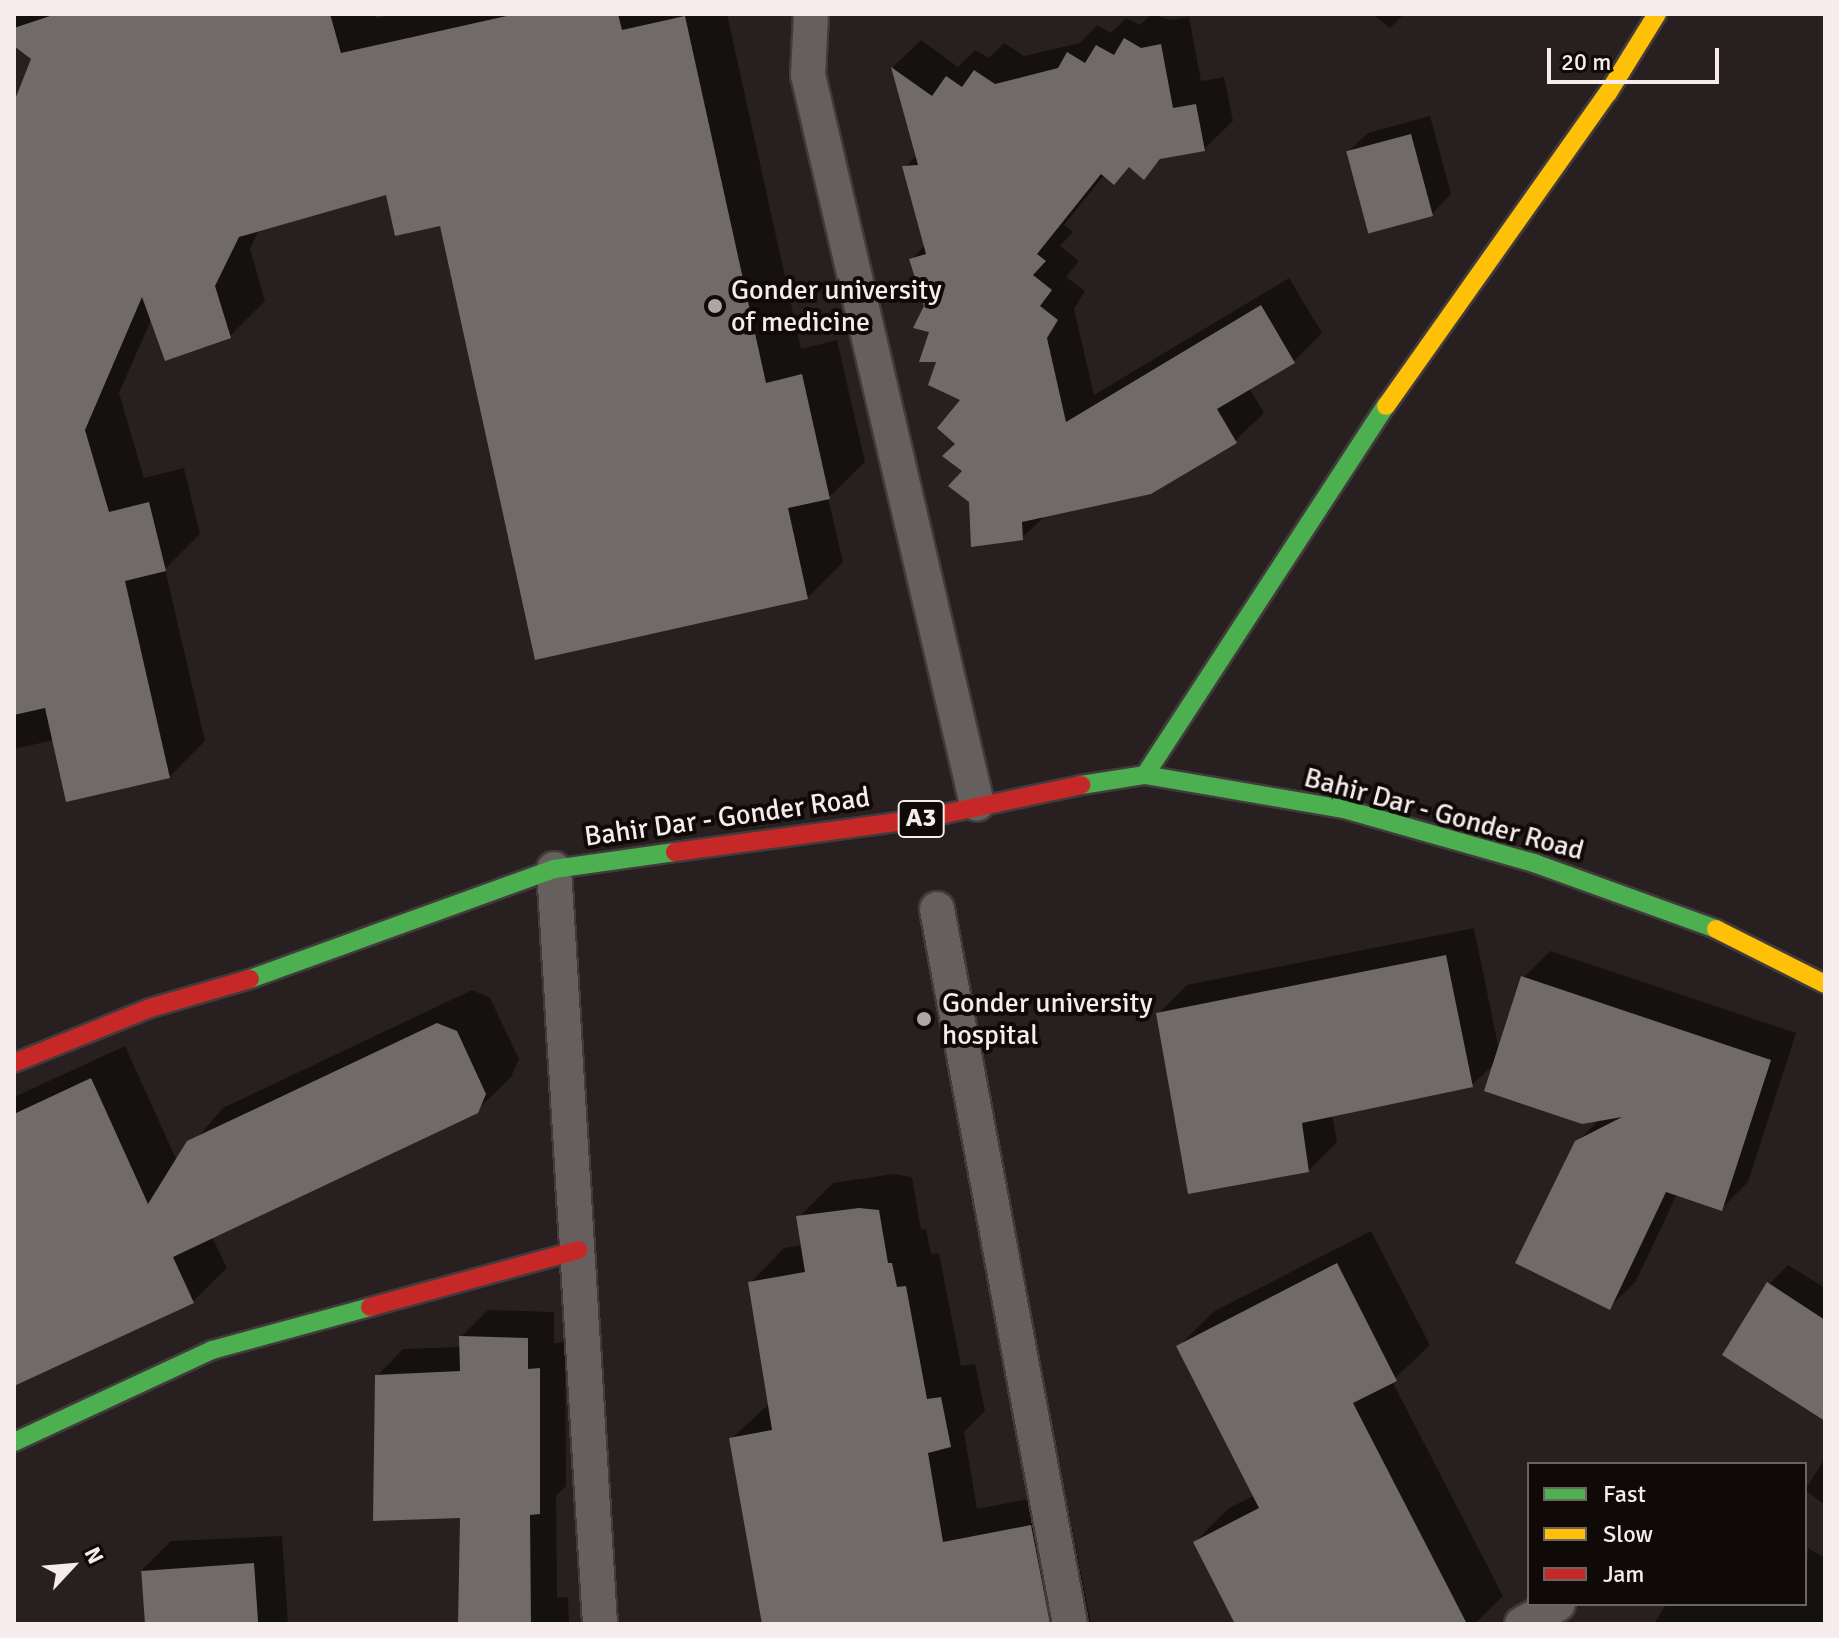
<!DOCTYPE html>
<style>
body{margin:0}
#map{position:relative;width:1839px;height:1638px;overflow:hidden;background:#282020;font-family:Signika,sans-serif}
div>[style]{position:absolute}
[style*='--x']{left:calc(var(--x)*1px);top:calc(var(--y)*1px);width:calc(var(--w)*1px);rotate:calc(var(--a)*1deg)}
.shadow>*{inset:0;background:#0007}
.building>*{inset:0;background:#716a6a;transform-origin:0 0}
.roads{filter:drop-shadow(2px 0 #423b3b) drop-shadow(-2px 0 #423b3b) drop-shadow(0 2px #423b3b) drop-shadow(0 -2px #423b3b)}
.lane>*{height:34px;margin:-17px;padding:0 17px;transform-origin:17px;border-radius:17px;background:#655f5e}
.fast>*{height:18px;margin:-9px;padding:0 9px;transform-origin:9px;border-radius:9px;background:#4caf50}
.slow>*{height:18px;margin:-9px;padding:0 9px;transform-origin:9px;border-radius:9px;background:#ffc107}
.jam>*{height:18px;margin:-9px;padding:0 9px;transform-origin:9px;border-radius:9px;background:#c62828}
.dots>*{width:22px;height:22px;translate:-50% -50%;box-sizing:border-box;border:4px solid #0f0908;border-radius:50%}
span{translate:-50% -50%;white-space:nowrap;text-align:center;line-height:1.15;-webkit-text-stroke:8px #0f0908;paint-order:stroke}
.shield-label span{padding:2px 6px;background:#0f0908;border:2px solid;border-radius:6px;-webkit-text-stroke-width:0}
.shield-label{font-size:26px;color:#f6eceb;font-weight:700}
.poi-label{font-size:28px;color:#f6eceb}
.left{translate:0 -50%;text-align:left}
.street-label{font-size:28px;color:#f6eceb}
.frame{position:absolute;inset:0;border:16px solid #f6eceb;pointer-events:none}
.legend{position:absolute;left:1527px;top:1462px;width:280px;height:144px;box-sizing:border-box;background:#0f0908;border:2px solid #6b6463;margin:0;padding:10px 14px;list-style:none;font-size:24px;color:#f6eceb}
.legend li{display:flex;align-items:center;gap:16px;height:40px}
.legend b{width:40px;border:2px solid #6b6463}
.north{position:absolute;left:32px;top:1526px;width:80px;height:80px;-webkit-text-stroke:6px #0f0908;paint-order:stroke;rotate:64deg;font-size:22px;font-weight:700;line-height:32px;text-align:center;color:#f6eceb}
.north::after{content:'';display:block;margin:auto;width:28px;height:36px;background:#f6eceb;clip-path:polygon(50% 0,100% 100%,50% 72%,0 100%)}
.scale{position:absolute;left:1547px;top:48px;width:172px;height:36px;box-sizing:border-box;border:4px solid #f6eceb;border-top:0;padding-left:10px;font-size:24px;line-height:28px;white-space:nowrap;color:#f6eceb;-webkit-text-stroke:6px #0f0908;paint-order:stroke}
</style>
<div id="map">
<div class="shadow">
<div style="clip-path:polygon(19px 14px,374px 14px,376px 18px,396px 14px,727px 14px,801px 349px,837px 340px,865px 462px,828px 498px,843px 562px,807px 598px,441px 224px,387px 193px,259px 229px,250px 249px,265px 301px,230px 336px,152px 318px,119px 393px,144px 478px,184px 468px,200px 534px,165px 569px,205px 741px,169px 777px,54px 740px,14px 749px,14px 107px,33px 59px,14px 44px,14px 19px)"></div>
<div style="clip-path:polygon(1151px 14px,1170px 20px,1189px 17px,1201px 81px,1224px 77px,1233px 121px,1204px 149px,1164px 156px,1144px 177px,1130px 166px,1105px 174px,1064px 225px,1073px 232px,1060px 246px,1079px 261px,1066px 277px,1085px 291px,1074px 309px,1094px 395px,1289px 278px,1322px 333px,1294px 361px,1249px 388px,1264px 413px,1235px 441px,1047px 514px,1022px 538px,971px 501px,958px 443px,963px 399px,932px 331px,912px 259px,925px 245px,905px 167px,917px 155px,893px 67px,921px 40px,958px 67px,975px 50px,989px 58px,1004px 43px,1024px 56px,1080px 43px,1097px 25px,1111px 33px,1126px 18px,1140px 25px)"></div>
<div style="clip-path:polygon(1372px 14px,1404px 14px,1390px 28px)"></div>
<div style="clip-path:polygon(1430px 116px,1451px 194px,1432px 214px,1348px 152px,1368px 133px)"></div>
<div style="clip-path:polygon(1474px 928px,1499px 1050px,1523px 978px,1550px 951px,1796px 1033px,1748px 1182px,1721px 1209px,1677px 1194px,1636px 1281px,1609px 1308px,1577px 1142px,1600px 1119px,1496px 1062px,1472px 1085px,1332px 1114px,1337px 1142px,1308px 1171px,1158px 1014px,1187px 985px)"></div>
<div style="clip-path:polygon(472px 990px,490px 998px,519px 1059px,511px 1077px,476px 1111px,212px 1237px,227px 1268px,193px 1301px,14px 1383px,14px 1097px,125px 1046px,177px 1161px,223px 1108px)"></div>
<div style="clip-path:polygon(894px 1174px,912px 1177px,921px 1230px,926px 1229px,931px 1254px,939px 1253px,961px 1366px,975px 1364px,985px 1411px,964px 1432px,977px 1509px,1065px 1492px,1091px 1624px,1052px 1624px,1031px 1515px,1048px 1624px,764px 1624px,732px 1438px,770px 1403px,750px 1283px,784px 1248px,803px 1245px,799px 1217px,833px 1183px)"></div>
<div style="clip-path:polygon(1371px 1231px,1430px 1345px,1392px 1381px,1503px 1596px,1475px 1624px,1237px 1624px,1195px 1542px,1229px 1508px,1255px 1495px,1179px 1346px,1213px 1312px)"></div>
<div style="clip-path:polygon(1788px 1265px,1825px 1288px,1825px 1419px,1769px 1284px)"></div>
<div style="clip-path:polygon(488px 1310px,554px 1312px,554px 1343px,565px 1342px,566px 1486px,556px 1496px,557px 1598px,568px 1597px,569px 1624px,491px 1624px,462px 1516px,377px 1376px,403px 1349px,461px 1347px,461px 1337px)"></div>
<div style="clip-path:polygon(1825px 1458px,1825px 1505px,1805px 1490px)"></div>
<div style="clip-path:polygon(282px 1536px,288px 1624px,145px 1624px,143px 1569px,171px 1541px)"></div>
<div style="clip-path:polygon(1808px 1548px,1825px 1558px,1825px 1624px,1654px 1624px,1666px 1604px,1805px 1604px)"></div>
</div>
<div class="building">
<div style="clip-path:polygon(56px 14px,330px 14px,341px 53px,516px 14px,618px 14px,622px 30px,685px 16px,766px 383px,802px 374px,830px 499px,788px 508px,808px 599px,535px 660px,440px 226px,395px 236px,386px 195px,239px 237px,215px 286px,231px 338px,165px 361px,142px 297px,85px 430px,109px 512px,149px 502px,166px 571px,125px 581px,170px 778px,66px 802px,45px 708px,14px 715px,14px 102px,31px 59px,14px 46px,14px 28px)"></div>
<div style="clip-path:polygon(1124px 38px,1141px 48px,1161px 44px,1173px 108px,1196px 104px,1205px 151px,1160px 159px,1144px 180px,1129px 167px,1114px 185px,1101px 174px,1037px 254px,1046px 261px,1033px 275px,1052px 290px,1040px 306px,1058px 320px,1047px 338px,1066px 422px,1261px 305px,1295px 363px,1217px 409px,1237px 443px,1151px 494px,1022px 522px,1023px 540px,971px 547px,969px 502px,948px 486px,962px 471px,942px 456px,955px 444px,937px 428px,960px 400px,928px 385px,936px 362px,919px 362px,929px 332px,913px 328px,924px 306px,909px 259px,926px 254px,902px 166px,918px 165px,891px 67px,932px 96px,946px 76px,962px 87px,974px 70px,995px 84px,1058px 68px,1067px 52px,1085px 63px,1096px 45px,1114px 55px)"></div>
<div style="left:1411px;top:134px;width:85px;height:67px;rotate:75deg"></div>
<div style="clip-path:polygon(1446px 955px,1473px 1087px,1302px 1123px,1309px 1172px,1188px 1194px,1156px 1013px)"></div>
<div style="clip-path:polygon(1521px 976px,1771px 1060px,1722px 1211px,1666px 1192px,1610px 1310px,1515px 1263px,1575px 1141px,1622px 1117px,1582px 1124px,1484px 1091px)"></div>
<div style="clip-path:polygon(437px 1023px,457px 1031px,486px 1094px,478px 1113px,173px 1257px,194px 1303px,14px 1386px,14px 1114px,91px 1078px,148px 1204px,187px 1141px)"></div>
<div style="clip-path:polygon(859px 1208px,879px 1210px,888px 1263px,892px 1263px,897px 1287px,906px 1286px,927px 1399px,941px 1397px,951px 1447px,928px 1453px,943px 1542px,1031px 1525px,1050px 1624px,762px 1624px,729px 1438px,772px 1430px,748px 1282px,805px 1272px,796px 1216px)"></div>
<div style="clip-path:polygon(1337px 1263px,1397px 1381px,1353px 1403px,1467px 1624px,1235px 1624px,1193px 1542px,1259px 1508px,1176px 1346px)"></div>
<div style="clip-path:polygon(1767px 1282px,1825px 1320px,1825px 1421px,1722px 1355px)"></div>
<div style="clip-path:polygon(459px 1336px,528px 1338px,528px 1369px,540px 1368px,540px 1514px,530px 1515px,531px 1624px,458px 1624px,460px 1518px,373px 1521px,375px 1375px,460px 1371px)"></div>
<div style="left:254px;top:1563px;width:61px;height:113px;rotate:86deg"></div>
</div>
<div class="roads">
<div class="lane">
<div style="--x:811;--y:14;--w:61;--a:92.8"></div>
<div style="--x:808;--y:75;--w:748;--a:76.95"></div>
<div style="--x:554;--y:869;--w:756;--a:86.51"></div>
<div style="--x:937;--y:909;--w:727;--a:79.46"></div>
<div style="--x:1522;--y:1624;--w:41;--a:-29.1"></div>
</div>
<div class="fast">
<div style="--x:1145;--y:775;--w:441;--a:-56.9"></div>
<div style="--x:1081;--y:785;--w:65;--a:-8.9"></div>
<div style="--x:1145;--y:775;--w:202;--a:9.7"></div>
<div style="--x:1344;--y:809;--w:198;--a:15.9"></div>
<div style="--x:1534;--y:863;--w:194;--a:19.9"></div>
<div style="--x:250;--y:979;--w:323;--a:-19.9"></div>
<div style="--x:554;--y:869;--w:122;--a:-8"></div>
<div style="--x:14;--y:1442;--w:218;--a:-24.9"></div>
<div style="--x:212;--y:1350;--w:164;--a:-15.2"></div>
</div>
<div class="slow">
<div style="--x:1386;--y:406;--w:384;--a:-54.7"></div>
<div style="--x:1608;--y:93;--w:93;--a:-58.2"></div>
<div style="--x:1716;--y:929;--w:122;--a:26.8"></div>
</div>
<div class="jam">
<div style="--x:675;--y:852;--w:247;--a:-7.7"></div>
<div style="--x:920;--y:819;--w:165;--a:-11.9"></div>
<div style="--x:14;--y:1063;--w:147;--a:-22"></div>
<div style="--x:150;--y:1008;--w:104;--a:-16.2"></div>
<div style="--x:370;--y:1307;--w:216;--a:-15.3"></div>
</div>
</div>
<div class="dots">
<div style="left:715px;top:306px;background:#aea5a4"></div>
<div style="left:924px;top:1019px;background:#aea5a4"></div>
</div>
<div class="shield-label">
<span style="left:921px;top:819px">A3</span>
</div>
<div class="poi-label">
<span class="left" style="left:731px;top:306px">Gonder university<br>of medicine</span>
<span class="left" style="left:942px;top:1019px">Gonder university<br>hospital</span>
</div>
<div class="street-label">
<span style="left:1444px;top:814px;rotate:15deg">Bahir Dar - Gonder Road</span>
<span style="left:727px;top:817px;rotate:-8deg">Bahir Dar - Gonder Road</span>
</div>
<div class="frame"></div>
<ul class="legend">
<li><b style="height:10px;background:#4caf50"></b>Fast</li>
<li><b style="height:10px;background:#ffc107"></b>Slow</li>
<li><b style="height:10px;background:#c62828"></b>Jam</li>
</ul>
<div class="north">N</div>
<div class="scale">20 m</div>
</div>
